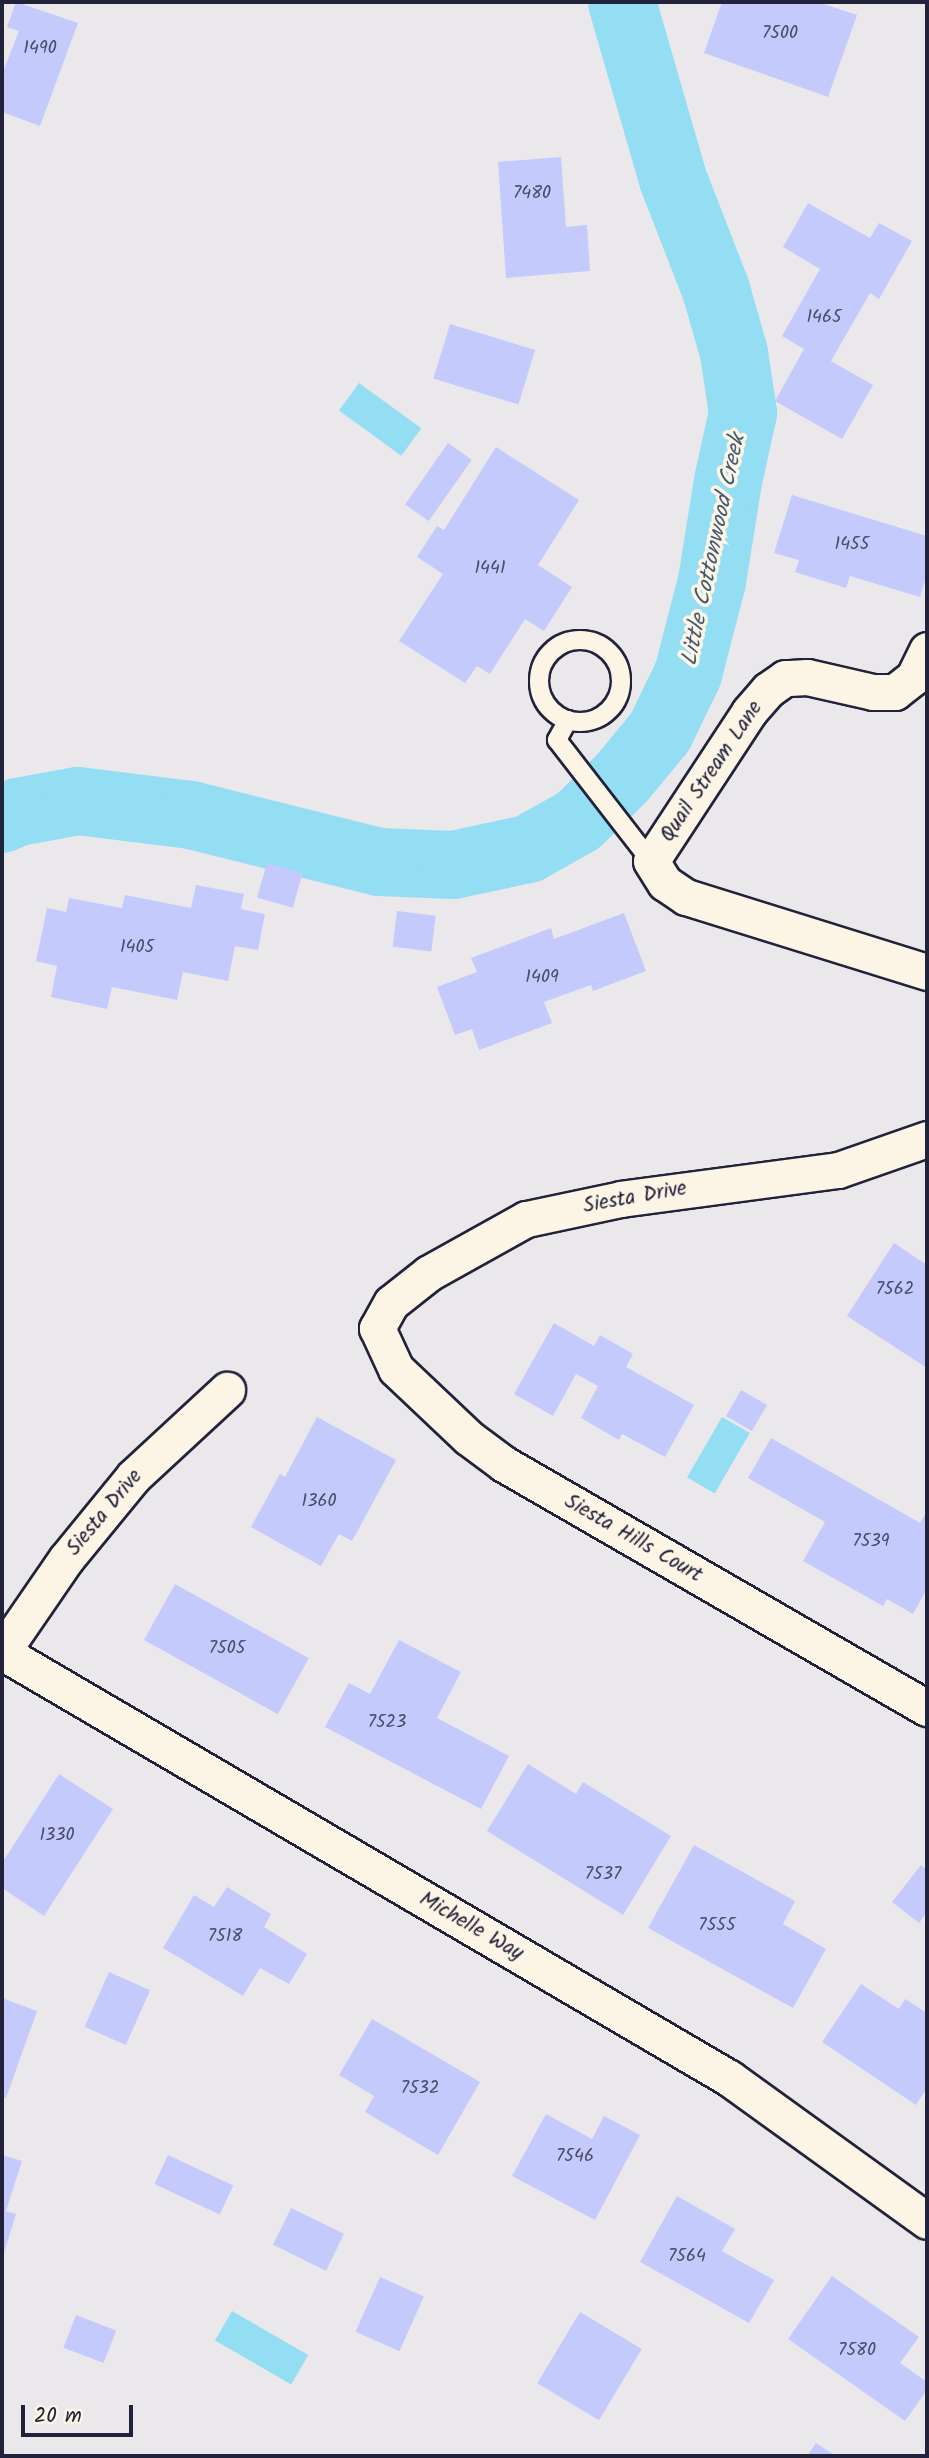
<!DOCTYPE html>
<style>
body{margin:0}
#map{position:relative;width:929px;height:2458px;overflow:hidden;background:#ebe8ec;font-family:Kalam,sans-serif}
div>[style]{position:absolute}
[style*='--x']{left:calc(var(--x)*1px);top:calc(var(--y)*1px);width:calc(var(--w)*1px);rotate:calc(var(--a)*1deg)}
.water>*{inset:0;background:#93def3;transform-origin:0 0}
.river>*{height:68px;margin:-34px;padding:0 34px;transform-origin:34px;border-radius:34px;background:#93def3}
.building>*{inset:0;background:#c4cafc;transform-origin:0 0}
.roads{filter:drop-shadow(2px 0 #22223b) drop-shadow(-2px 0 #22223b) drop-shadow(0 2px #22223b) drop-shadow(0 -2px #22223b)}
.lane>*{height:18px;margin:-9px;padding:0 9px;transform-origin:9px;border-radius:9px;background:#fcf5e5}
.lane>.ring{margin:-9px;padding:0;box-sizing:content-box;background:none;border:18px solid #fcf5e5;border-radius:50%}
.street>*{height:35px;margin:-17.5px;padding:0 17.5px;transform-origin:17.5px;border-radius:17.5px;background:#fcf5e5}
span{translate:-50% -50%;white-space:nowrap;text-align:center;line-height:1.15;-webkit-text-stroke:7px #fcf5e5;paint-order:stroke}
.number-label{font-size:18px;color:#4a4c6b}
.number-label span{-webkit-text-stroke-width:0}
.street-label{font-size:21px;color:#22223b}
.water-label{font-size:23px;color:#445a72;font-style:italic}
.frame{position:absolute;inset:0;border:4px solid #22223b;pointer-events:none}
.scale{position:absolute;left:21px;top:2405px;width:112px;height:32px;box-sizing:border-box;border:4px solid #22223b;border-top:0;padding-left:9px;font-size:21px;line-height:24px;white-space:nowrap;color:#22223b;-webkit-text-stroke:5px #fcf5e5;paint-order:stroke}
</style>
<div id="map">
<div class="water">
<div style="left:359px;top:383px;width:77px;height:34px;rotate:36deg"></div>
<div style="left:722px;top:1417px;width:32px;height:70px;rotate:30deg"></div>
<div style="left:232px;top:2311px;width:88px;height:34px;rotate:30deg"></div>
</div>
<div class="river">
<div style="--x:2;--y:819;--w:17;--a:-24"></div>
<div style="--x:18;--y:812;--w:61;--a:-10.4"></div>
<div style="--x:78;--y:801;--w:114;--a:7.1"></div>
<div style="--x:191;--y:815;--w:194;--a:14"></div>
<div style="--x:379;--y:862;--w:74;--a:2.3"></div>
<div style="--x:453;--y:865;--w:77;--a:-12"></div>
<div style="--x:528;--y:849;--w:57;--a:-29.2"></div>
<div style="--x:578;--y:821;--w:60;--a:-44.3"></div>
<div style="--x:621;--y:779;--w:61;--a:-50.3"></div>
<div style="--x:660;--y:732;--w:64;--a:-64.2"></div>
<div style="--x:688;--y:674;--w:96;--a:-75.5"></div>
<div style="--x:712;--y:581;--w:101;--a:-80.9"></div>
<div style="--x:728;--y:481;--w:70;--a:-77.6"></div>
<div style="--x:743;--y:413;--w:61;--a:-98.5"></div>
<div style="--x:734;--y:353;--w:66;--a:-105.9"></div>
<div style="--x:716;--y:290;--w:119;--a:-111.2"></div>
<div style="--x:673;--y:179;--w:184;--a:-106.1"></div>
</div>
<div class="building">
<div style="clip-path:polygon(16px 2px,78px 23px,40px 126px,2px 112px,2px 68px,4px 69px,19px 31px,7px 27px)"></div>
<div style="clip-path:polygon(722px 2px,818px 2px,857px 15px,828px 97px,704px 53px)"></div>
<div style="clip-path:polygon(561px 157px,566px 227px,587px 225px,590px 271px,506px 278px,498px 162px)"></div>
<div style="clip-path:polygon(808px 203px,870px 238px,879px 223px,912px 241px,879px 299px,870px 293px,831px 361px,873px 385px,842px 439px,775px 401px,804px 349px,782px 336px,820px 269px,783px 247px)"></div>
<div style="left:450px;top:324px;width:89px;height:57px;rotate:17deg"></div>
<div style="left:448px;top:443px;width:29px;height:75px;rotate:35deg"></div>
<div style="clip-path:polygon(496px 447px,579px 500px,538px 565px,572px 587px,544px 631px,525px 619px,490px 674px,477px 666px,465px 683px,399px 641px,443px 574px,417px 557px,437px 526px,444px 530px)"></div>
<div style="clip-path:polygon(792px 495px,927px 536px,927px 574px,920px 597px,850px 576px,846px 588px,795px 572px,799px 560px,774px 553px)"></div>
<div style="left:267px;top:863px;width:37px;height:36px;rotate:16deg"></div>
<div style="clip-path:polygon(196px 885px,244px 894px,241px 909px,265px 914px,258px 950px,235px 946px,228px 981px,183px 972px,177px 1000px,112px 987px,107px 1009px,51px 997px,57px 966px,36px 961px,47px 908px,66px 912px,69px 898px,122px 908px,125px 895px,191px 908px)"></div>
<div style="left:397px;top:911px;width:39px;height:36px;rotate:7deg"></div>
<div style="clip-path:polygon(624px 913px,646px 971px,593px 991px,591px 985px,544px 1002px,552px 1023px,479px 1050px,472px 1029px,455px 1035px,437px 987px,477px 972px,471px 958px,551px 928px,554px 939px)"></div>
<div style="clip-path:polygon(894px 1243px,927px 1265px,927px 1368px,847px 1316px)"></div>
<div style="clip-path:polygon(554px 1323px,594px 1346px,600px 1335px,633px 1354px,626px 1367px,694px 1405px,665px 1457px,622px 1434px,619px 1440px,581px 1418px,598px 1386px,576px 1374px,553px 1416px,514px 1394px)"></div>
<div style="left:741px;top:1390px;width:30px;height:30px;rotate:30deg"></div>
<div style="clip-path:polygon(317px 1417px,396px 1460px,352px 1541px,339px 1534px,321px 1566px,251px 1527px,280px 1474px,285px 1477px)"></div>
<div style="clip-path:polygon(771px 1438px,920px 1523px,927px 1511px,927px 1589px,913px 1614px,887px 1599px,883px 1606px,803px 1561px,825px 1522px,748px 1478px)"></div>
<div style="left:175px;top:1584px;width:153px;height:64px;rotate:29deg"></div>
<div style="clip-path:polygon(399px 1640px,461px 1672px,437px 1718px,509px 1756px,481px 1809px,325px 1727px,349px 1683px,370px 1694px)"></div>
<div style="clip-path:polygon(528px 1764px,576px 1794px,583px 1782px,671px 1836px,623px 1915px,487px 1831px)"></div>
<div style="clip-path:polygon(59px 1774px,113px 1809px,44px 1916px,2px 1888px,2px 1863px)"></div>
<div style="clip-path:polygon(694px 1845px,795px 1901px,783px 1924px,826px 1949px,793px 2008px,648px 1928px)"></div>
<div style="clip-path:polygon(921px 1865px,927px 1870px,927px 1912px,919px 1923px,892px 1902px)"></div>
<div style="clip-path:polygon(227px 1887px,271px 1914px,264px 1927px,307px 1954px,289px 1984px,260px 1968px,243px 1996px,163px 1948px,194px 1895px,214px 1907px)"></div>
<div style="left:109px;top:1972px;width:45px;height:60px;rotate:24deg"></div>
<div style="clip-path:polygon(861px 1984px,899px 2009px,905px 1999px,927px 2013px,927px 2088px,916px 2105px,822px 2042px)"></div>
<div style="clip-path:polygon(2px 1998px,37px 2011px,6px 2098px,2px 2097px)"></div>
<div style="clip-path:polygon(372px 2019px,480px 2082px,438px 2155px,365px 2112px,374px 2096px,339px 2075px)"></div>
<div style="clip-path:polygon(546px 2114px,592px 2139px,604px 2116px,640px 2135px,595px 2220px,512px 2176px)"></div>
<div style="clip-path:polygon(2px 2155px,22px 2161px,6px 2211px,16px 2214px,2px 2259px)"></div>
<div style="left:168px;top:2155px;width:72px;height:32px;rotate:25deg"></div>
<div style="clip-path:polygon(677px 2196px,735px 2229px,722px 2251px,774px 2280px,749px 2323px,640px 2262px)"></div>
<div style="left:291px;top:2208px;width:59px;height:41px;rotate:26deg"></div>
<div style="clip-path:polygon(832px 2276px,919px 2337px,900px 2363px,927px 2382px,927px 2390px,905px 2421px,788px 2339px)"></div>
<div style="left:380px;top:2277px;width:48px;height:60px;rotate:24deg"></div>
<div style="left:580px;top:2312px;width:72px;height:83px;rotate:31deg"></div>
<div style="left:76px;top:2315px;width:43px;height:35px;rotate:21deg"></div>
<div style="clip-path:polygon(816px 2443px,836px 2456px,807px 2456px)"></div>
</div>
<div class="roads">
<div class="lane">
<div class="ring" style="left:539px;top:640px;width:64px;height:64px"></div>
<div style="--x:568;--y:720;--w:23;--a:119"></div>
<div style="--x:557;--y:740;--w:153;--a:52.2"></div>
</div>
<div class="street">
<div style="--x:927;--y:650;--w:30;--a:116"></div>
<div style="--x:914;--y:677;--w:24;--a:142"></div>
<div style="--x:895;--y:692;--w:22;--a:180"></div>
<div style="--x:873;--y:692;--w:68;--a:-167.2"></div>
<div style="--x:807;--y:677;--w:22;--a:177"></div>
<div style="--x:785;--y:678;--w:21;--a:145"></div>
<div style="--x:768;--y:690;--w:29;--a:131"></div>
<div style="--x:749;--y:712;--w:178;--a:123.3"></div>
<div style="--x:651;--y:861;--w:26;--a:58"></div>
<div style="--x:665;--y:883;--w:25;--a:34"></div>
<div style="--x:686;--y:897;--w:252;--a:17.3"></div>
<div style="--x:927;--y:1139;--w:94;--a:160.8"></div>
<div style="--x:838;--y:1170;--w:219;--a:172.4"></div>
<div style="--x:621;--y:1199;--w:97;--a:168.1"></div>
<div style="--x:526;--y:1219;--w:111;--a:150.9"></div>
<div style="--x:429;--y:1273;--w:48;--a:141.7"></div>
<div style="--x:391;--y:1303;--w:29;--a:119"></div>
<div style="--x:377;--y:1328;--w:45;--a:65.1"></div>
<div style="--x:396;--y:1369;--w:100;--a:43.4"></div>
<div style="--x:469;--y:1438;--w:44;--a:36.6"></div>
<div style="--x:504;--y:1464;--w:488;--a:30"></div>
<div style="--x:2;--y:1652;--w:843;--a:30.37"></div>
<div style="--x:729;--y:2078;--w:244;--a:35.8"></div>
<div style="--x:2;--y:1652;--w:113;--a:-55.5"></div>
<div style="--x:66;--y:1559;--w:107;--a:-50.7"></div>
<div style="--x:134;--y:1476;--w:127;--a:-42.8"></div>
</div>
</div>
<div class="number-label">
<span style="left:780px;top:34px">7500</span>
<span style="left:40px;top:49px">1490</span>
<span style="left:532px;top:194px">7480</span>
<span style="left:824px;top:318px">1465</span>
<span style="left:852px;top:545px">1455</span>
<span style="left:490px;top:569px">1441</span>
<span style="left:137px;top:948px">1405</span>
<span style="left:542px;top:978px">1409</span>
<span style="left:895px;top:1290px">7562</span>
<span style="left:319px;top:1502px">1360</span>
<span style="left:871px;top:1542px">7539</span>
<span style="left:227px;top:1649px">7505</span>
<span style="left:387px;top:1723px">7523</span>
<span style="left:57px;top:1836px">1330</span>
<span style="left:603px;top:1875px">7537</span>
<span style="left:717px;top:1926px">7555</span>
<span style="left:225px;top:1937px">7518</span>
<span style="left:420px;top:2089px">7532</span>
<span style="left:575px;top:2157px">7546</span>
<span style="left:687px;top:2257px">7564</span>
<span style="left:857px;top:2351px">7580</span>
</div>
<div class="street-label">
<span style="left:712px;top:772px;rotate:-56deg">Quail Stream Lane</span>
<span style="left:635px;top:1198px;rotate:-10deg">Siesta Drive</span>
<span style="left:105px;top:1513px;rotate:-50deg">Siesta Drive</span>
<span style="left:633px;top:1539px;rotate:30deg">Siesta Hills Court</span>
<span style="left:471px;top:1927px;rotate:30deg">Michelle Way</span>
</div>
<div class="water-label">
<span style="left:714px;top:550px;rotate:-78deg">Little Cottonwood Creek</span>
</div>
<div class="frame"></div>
<div class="scale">20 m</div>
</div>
